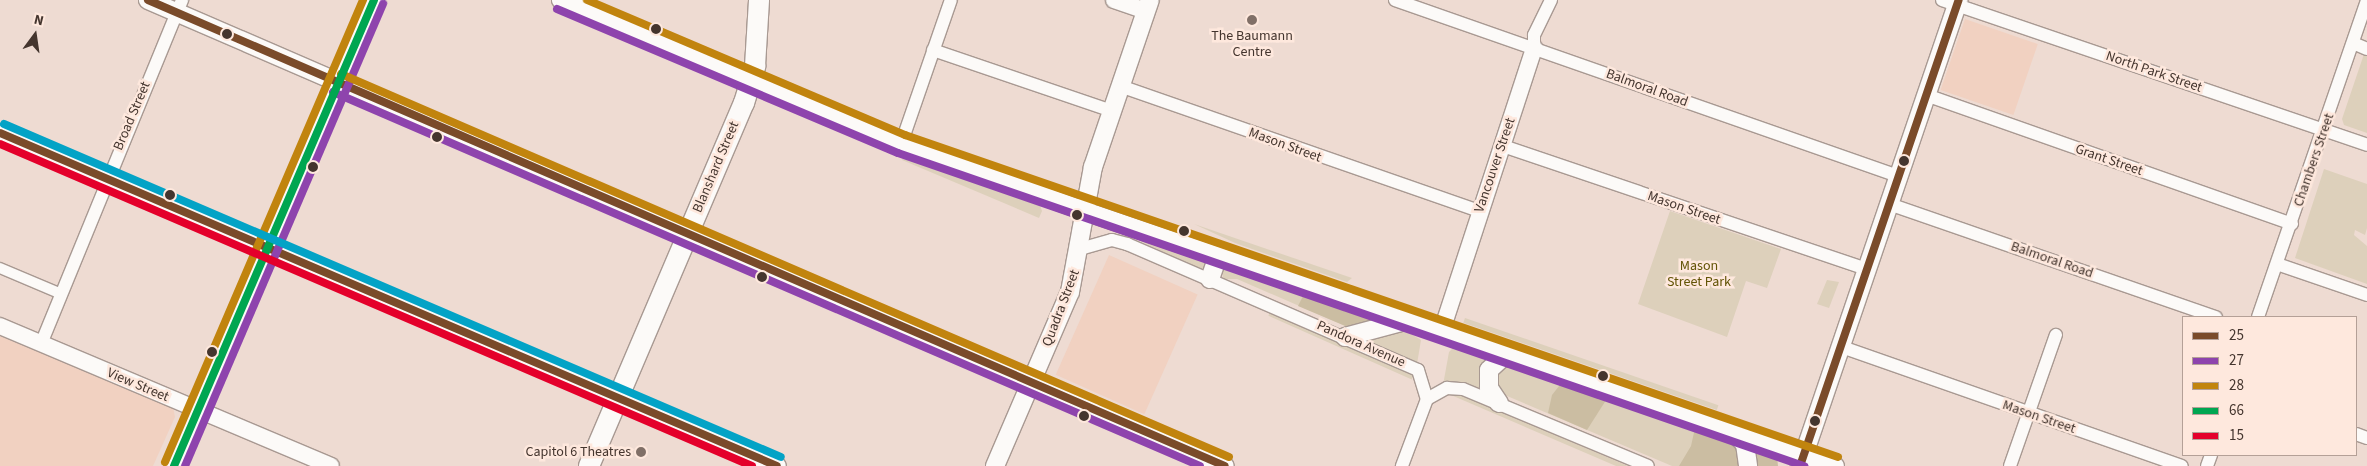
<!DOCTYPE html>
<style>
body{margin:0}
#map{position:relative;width:2367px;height:466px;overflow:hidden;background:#eedbd2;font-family:"Source Sans 3",sans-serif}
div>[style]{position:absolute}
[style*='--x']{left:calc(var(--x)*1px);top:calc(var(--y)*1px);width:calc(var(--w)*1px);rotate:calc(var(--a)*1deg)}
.built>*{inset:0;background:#f1d1c1;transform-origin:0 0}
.green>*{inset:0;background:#ddd0bb;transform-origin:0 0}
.forest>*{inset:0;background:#cbbda2}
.roads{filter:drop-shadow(1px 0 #a89992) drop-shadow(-1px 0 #a89992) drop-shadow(0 1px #a89992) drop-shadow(0 -1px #a89992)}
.pedestrian>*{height:10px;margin:-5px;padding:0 5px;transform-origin:5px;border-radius:5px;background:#fcfaf8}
.minor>*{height:12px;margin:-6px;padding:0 6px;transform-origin:6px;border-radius:6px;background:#fcfaf8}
.tertiary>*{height:16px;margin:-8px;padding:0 8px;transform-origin:8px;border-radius:8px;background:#fcfaf8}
.secondary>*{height:18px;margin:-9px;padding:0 9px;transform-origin:9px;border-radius:9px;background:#fcfaf8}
.primary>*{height:20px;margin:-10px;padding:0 10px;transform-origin:10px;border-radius:10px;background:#fcfaf8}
.bus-1>*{height:8px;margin:-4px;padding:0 4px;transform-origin:4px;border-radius:4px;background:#7a4b2a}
.bus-2>*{height:8px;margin:-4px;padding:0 4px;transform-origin:4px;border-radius:4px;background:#8e44ad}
.bus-3>*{height:8px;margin:-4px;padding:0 4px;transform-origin:4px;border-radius:4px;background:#c1840e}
.bus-4>*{height:8px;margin:-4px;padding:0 4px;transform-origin:4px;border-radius:4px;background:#00a651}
.bus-5>*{height:8px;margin:-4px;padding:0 4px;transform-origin:4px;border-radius:4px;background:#e4002b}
.bus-6>*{height:8px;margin:-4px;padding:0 4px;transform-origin:4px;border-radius:4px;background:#03a3c6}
.dots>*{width:14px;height:14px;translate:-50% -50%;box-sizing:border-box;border:2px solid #fee8dd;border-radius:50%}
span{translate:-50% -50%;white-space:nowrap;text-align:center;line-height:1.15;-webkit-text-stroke:5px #fee8dd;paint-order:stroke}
.poi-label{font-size:14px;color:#44352e}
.right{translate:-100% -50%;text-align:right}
.street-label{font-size:14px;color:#44352e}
.park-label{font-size:14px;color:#635406}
.legend{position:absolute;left:2182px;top:316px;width:175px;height:140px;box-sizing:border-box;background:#fee8dd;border:1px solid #b4a097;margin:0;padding:6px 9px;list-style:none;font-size:15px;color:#44352e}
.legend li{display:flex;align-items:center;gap:10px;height:25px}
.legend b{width:25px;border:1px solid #b4a097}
.north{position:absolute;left:10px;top:10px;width:50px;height:50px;-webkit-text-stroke:4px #fee8dd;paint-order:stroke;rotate:14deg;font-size:14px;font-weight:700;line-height:20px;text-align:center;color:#44352e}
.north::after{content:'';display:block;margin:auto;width:18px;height:22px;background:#44352e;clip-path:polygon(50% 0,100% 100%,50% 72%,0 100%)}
</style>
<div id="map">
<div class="built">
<div style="left:1965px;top:19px;width:77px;height:75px;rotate:19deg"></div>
<div style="left:1109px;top:255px;width:97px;height:131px;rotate:24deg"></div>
<div style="clip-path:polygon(0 336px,173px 407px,175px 417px,153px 466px,0 466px)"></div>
</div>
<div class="green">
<div style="clip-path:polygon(2364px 54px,2367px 55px,2367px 133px,2344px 125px,2342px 119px)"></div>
<div style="clip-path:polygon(904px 156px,1040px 205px,1042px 211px,1039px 218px,902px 160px)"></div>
<div style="clip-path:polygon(2324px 169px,2367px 184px,2367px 228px,2365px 235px,2355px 230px,2354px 235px,2367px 246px,2367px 284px,2295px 258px)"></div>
<div style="clip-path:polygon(1670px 211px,1781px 249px,1767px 288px,1746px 281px,1727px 337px,1638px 304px)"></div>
<div style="clip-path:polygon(1194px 224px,1352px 278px,1347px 282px,1235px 243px)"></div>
<div style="clip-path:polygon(1138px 240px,1206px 259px,1209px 263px,1201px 270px)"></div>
<div style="clip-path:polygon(1222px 266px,1374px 315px,1350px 328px,1237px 279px,1223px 279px)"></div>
<div style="clip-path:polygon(1827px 280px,1839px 282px,1829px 308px,1817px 304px)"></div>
<div style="left:1270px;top:312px;width:157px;height:4px;rotate:24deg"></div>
<div style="left:1465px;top:318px;width:268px;height:5px;rotate:19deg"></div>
<div style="clip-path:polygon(1403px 329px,1421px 340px,1417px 364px,1367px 341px)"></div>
<div style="clip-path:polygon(1456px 345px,1492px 357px,1482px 391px,1443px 385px,1449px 352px)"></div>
<div style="clip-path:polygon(1511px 366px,1731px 440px,1742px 466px,1672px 466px,1500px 393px,1493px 385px,1500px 367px)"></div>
<div style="clip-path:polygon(1451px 395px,1462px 395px,1628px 466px,1616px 466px)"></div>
</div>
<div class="forest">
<div style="clip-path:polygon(1305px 292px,1374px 315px,1384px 323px,1350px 328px,1298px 306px)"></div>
<div style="clip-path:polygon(1563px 381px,1608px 397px,1587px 430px,1548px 413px,1552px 395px)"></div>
<div style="clip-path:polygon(1695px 428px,1731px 440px,1738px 446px,1742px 466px,1679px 466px,1691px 446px)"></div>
<div style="clip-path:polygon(1753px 448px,1777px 456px,1778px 466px,1754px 466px)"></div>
</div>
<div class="roads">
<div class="pedestrian">
<div style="--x:0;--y:268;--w:64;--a:23"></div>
</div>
<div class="minor">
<div style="--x:1395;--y:0;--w:533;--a:19.28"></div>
<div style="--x:1942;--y:0;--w:449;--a:18.8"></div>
<div style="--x:2353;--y:43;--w:15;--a:23"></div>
<div style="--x:1534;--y:48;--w:13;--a:-90"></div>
<div style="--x:1534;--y:35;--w:39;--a:-64"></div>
<div style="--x:933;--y:50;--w:189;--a:18.8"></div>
<div style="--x:1120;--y:86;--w:380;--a:19.2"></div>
<div style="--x:1926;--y:95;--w:388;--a:19.4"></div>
<div style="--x:901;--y:144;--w:152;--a:-70.9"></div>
<div style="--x:1503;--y:146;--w:383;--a:18.7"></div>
<div style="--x:1889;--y:204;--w:346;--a:19.1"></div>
<div style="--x:1080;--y:249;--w:33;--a:-16"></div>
<div style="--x:1112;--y:240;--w:16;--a:15"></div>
<div style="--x:1127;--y:244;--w:317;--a:23.4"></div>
<div style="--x:1418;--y:370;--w:30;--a:73"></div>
<div style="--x:1427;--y:399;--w:72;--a:110.5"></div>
<div style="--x:2277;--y:264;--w:95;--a:19"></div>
<div style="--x:2258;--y:317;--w:334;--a:-71"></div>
<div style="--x:41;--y:344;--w:372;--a:-67.7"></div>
<div style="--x:1839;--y:346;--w:363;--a:19.3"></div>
<div style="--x:1427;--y:399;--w:23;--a:-29"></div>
<div style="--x:1447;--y:388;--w:16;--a:4"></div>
<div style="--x:1463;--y:389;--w:200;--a:22.6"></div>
<div style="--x:2356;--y:434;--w:12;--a:20"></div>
<div style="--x:2010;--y:466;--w:139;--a:-70.7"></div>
<div style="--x:2207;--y:466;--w:12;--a:-70"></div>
</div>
<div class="tertiary">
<div style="--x:1114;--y:0;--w:34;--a:19"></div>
<div style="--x:0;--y:326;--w:359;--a:22.9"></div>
<div style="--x:1441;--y:333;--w:300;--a:-71.9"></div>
</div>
<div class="secondary">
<div style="--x:148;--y:0;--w:1173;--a:23.4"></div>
<div style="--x:561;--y:0;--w:369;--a:23"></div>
<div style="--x:901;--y:144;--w:196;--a:20"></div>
<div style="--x:1085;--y:211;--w:792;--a:18.78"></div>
<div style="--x:0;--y:133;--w:845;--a:23.2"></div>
<div style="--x:1210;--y:279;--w:24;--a:-71"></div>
<div style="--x:1345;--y:337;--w:62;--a:-14.9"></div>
<div style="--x:1499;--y:403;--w:18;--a:-124"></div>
<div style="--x:1489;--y:388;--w:18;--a:-90"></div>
<div style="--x:1489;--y:370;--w:18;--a:-43"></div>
<div style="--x:1502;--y:358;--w:10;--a:-6"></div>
<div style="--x:1736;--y:435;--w:13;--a:45"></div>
<div style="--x:1745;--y:444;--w:22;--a:82"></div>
<div style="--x:995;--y:466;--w:189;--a:-66.7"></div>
<div style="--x:1070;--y:292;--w:127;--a:-79.6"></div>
<div style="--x:1093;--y:167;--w:176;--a:-71.2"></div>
<div style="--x:1800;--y:466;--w:492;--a:-71.2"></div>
</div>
<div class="primary">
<div style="--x:174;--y:466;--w:507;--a:-66.77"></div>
<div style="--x:589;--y:466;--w:395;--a:-66.9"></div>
<div style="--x:744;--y:103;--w:39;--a:-73"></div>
<div style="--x:755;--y:66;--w:66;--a:-86.5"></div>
</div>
</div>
<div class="bus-1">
<div style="--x:148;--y:0;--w:1173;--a:23.4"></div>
<div style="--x:0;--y:133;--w:845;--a:23.2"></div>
<div style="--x:1800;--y:466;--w:492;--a:-71.2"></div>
</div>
<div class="bus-2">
<div style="--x:557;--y:9;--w:370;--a:22.9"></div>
<div style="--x:898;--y:153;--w:959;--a:19.06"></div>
<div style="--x:333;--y:92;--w:944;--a:23.33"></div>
<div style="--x:185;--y:466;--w:503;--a:-66.8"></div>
</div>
<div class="bus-3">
<div style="--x:587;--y:0;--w:345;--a:23"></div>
<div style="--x:905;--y:135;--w:987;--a:19.04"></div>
<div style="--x:341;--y:74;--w:967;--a:23.33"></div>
<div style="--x:165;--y:462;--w:503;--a:-66.8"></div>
</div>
<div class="bus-4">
<div style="--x:174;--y:466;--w:507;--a:-66.77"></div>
</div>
<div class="bus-5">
<div style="--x:0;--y:144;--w:818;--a:23.18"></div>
</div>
<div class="bus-6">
<div style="--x:4;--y:124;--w:845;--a:23.2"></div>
</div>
<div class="dots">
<div style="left:1252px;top:20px;background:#806f67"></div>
<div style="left:656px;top:29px;background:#44352e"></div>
<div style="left:227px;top:34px;background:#44352e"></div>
<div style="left:437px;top:137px;background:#44352e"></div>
<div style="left:1904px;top:161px;background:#44352e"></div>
<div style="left:313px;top:167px;background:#44352e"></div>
<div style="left:170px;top:195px;background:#44352e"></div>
<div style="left:1077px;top:215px;background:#44352e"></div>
<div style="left:1184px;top:231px;background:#44352e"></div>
<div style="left:762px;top:277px;background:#44352e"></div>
<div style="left:212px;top:352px;background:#44352e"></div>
<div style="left:1603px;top:376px;background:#44352e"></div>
<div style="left:1084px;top:416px;background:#44352e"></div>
<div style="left:1815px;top:421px;background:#44352e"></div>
<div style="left:641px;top:452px;background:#806f67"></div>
</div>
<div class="poi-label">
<span style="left:1252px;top:44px">The Baumann<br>Centre</span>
<span class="right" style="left:631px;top:452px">Capitol 6 Theatres</span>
</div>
<div class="street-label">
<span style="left:2154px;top:72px;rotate:19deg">North Park Street</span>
<span style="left:1647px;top:88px;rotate:20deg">Balmoral Road</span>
<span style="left:132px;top:116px;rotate:-67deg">Broad Street</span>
<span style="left:1285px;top:145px;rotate:20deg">Mason Street</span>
<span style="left:2109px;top:160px;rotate:19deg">Grant Street</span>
<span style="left:2314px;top:160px;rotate:-71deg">Chambers Street</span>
<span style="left:1495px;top:165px;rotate:-71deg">Vancouver Street</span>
<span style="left:716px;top:167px;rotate:-67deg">Blanshard Street</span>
<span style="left:1684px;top:208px;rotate:19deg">Mason Street</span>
<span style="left:2052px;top:260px;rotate:19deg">Balmoral Road</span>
<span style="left:1061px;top:308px;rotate:-69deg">Quadra Street</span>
<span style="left:1361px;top:344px;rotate:24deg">Pandora Avenue</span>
<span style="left:138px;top:385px;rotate:23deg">View Street</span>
<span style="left:2039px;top:417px;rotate:19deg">Mason Street</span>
</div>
<div class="park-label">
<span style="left:1699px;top:274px">Mason<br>Street Park</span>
</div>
<ul class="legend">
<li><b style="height:6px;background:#7a4b2a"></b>25</li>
<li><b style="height:6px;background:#8e44ad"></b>27</li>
<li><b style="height:6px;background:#c1840e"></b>28</li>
<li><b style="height:6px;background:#00a651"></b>66</li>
<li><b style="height:6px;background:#e4002b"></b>15</li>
</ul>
<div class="north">N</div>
</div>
